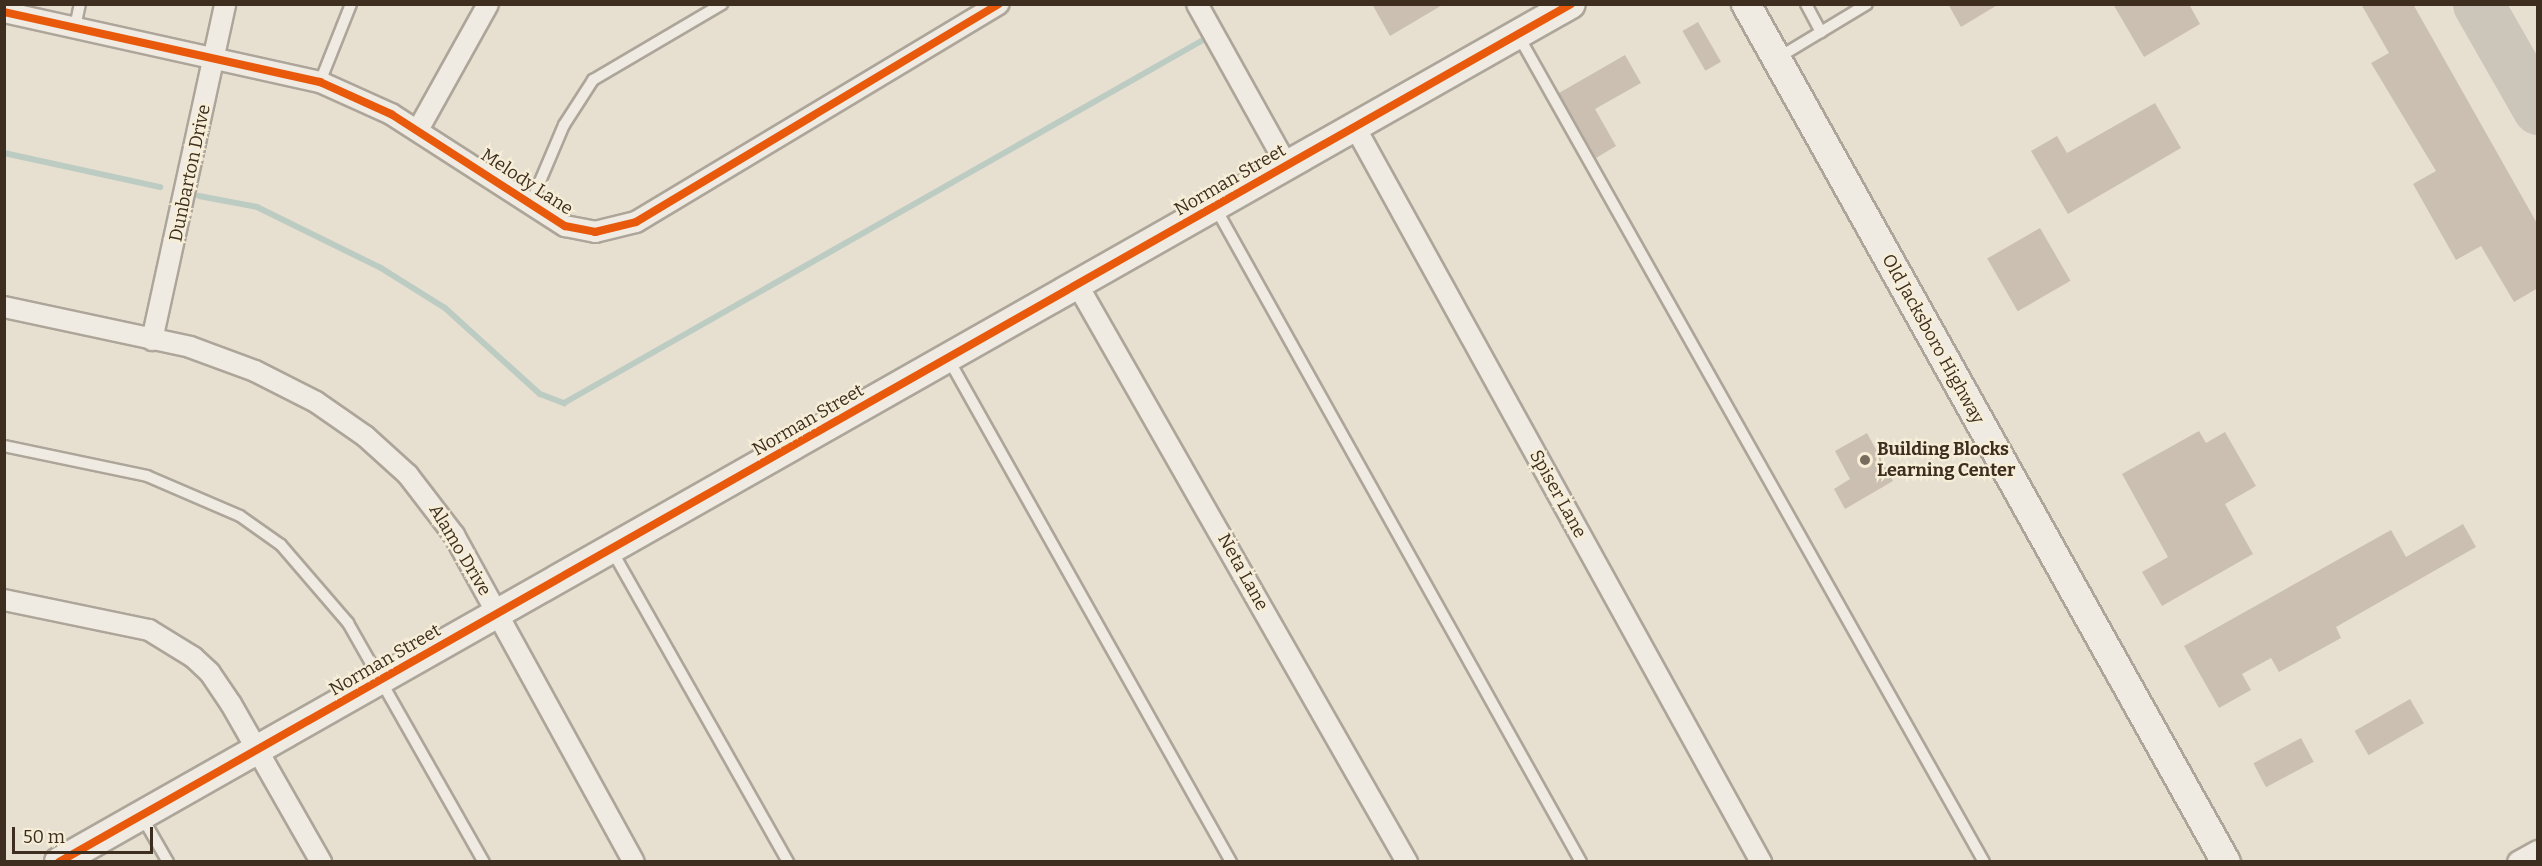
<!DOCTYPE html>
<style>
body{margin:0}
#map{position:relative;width:2542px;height:866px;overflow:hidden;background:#e7e0d1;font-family:Bitter,serif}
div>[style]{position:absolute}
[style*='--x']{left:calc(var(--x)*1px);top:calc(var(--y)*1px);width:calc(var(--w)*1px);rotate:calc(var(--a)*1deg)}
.stream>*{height:6px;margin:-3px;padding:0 3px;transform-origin:3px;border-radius:3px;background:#bcccc2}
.taxiway>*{height:51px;margin:-25.5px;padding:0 25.5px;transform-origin:25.5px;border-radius:25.5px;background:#cbc5ba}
.building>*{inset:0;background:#cbbfb2;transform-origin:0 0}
.roads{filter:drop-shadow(2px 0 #ada599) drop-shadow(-2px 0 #ada599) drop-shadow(0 2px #ada599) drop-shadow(0 -2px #ada599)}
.lane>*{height:10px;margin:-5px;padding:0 5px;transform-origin:5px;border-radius:5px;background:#efebe3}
.street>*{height:20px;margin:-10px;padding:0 10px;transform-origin:10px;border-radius:10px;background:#efebe3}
.secondary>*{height:28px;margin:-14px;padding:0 14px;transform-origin:14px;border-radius:14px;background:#efebe3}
.cycleway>*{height:8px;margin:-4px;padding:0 4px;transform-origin:4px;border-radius:4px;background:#e8590c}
.dots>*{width:16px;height:16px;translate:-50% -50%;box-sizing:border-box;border:3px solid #f7eed8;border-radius:50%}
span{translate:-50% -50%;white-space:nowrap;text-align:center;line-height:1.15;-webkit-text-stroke:4.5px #f7eed8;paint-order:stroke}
.street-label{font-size:18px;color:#3d2e20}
.poi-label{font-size:18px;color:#3d2e20;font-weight:700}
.left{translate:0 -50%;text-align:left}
.frame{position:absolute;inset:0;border:6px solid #3d2e20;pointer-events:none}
.scale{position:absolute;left:12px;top:827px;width:141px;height:27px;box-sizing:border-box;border:3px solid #3d2e20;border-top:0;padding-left:8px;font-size:18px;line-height:21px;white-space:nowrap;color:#3d2e20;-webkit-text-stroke:4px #f7eed8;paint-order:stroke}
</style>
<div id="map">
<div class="stream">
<div style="--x:4;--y:153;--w:160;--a:12.3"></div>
<div style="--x:199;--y:196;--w:59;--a:10.7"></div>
<div style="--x:257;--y:207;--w:138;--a:26.2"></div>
<div style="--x:381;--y:268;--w:75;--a:32"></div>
<div style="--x:445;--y:308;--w:128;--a:42.2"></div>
<div style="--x:540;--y:394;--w:26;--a:21"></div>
<div style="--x:564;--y:403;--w:743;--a:-29.6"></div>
</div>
<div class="taxiway">
<div style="--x:2478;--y:4;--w:121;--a:60.3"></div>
</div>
<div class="building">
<div style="clip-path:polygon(1372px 4px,1444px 4px,1390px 36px)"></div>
<div style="clip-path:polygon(1948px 4px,1999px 4px,1961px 27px)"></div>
<div style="clip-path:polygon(2113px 4px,2189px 4px,2200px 24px,2144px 57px)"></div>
<div style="clip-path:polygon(2361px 4px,2413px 4px,2538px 225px,2538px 288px,2514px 302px,2481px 246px,2456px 260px,2413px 184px,2436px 171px,2371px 63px,2389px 53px)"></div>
<div style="left:1698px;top:22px;width:46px;height:18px;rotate:60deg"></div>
<div style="clip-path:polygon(1625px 55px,1641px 83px,1595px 109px,1616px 146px,1596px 158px,1559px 93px)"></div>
<div style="clip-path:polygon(2155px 103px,2181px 148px,2068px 214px,2031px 151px,2057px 136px,2067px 153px)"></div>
<div style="left:2040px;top:228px;width:61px;height:61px;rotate:60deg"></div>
<div style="clip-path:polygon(2199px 431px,2206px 443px,2225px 432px,2256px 486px,2225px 504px,2253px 554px,2162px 606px,2142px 572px,2168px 557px,2122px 474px)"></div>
<div style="clip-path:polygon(1867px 433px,1893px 481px,1845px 509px,1834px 489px,1850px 479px,1835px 451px)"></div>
<div style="clip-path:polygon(2463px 524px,2476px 547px,2336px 627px,2341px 638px,2279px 672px,2271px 658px,2242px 674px,2251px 690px,2219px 708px,2184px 646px,2391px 530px,2406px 557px)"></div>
<div style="left:2410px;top:699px;width:28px;height:64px;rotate:60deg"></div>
<div style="left:2301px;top:738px;width:27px;height:54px;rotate:62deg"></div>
</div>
<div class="roads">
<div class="lane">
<div style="--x:1806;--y:4;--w:32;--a:62"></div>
<div style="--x:75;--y:27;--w:24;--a:-78"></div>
<div style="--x:1518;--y:35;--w:949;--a:60.6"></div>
<div style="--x:1776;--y:59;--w:106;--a:-31.1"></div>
<div style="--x:320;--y:82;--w:84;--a:-68.3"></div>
<div style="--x:530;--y:205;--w:87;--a:-67"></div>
<div style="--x:564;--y:125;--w:54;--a:-57.2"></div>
<div style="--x:593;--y:80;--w:150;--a:-30.5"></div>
<div style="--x:1215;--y:207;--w:750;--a:60.8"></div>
<div style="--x:949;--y:360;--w:576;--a:60.67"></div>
<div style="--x:4;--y:446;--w:146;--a:11.8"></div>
<div style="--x:147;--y:476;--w:101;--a:23.3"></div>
<div style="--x:240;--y:516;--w:50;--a:35.3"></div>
<div style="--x:281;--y:545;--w:103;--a:49.3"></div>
<div style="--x:348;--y:623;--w:275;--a:60.4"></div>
<div style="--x:611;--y:549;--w:360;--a:60.5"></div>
<div style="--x:141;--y:815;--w:54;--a:60.1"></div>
</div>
<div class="street">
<div style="--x:1197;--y:4;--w:185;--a:60.9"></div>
<div style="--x:4;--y:12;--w:324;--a:12.5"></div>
<div style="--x:320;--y:82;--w:78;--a:24.3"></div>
<div style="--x:391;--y:114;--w:207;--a:32.8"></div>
<div style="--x:565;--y:226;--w:31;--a:11"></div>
<div style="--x:595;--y:232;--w:42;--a:-13.7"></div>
<div style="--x:636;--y:222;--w:423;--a:-31"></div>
<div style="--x:1355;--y:127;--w:840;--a:61.08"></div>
<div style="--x:418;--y:130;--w:144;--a:-60.9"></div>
<div style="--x:1077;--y:284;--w:666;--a:60.28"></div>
<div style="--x:4;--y:307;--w:190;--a:12.1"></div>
<div style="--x:190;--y:347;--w:69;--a:20.3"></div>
<div style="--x:255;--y:371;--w:68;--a:26.9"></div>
<div style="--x:316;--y:402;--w:60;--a:34.8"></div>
<div style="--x:365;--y:436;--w:58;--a:42.2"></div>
<div style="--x:408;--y:475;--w:76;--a:52.5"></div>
<div style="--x:454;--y:535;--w:373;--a:61.2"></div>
<div style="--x:152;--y:340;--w:344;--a:-77.7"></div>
<div style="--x:4;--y:600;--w:148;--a:11.7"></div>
<div style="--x:149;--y:630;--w:52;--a:31.5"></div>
<div style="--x:193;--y:657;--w:23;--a:43"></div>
<div style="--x:210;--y:673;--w:37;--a:56"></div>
<div style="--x:231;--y:704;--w:182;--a:60.3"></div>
<div style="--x:2518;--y:862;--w:23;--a:-29"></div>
</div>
<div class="secondary">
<div style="--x:1746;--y:4;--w:983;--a:60.78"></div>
<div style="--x:59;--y:862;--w:1738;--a:-29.57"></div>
</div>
</div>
<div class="cycleway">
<div style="--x:4;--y:12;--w:324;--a:12.5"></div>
<div style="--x:320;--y:82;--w:78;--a:24.3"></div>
<div style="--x:391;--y:114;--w:207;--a:32.8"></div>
<div style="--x:565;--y:226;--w:31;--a:11"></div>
<div style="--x:595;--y:232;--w:42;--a:-13.7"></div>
<div style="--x:636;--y:222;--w:423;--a:-31"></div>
<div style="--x:59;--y:862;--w:1738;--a:-29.57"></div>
</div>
<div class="dots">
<div style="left:1865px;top:460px;background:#786c5e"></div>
</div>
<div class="street-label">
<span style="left:190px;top:173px;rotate:-78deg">Dunbarton Drive</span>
<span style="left:1230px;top:180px;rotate:-30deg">Norman Street</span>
<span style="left:527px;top:182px;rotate:33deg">Melody Lane</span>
<span style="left:1933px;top:339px;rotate:61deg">Old Jacksboro Highway</span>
<span style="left:808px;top:420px;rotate:-30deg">Norman Street</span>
<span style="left:1558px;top:494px;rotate:61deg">Spiser Lane</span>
<span style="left:460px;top:550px;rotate:59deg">Alamo Drive</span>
<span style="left:1243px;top:572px;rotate:61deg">Neta Lane</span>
<span style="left:385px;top:660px;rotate:-30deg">Norman Street</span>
</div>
<div class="poi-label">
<span class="left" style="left:1877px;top:460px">Building Blocks<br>Learning Center</span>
</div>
<div class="frame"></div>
<div class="scale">50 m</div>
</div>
